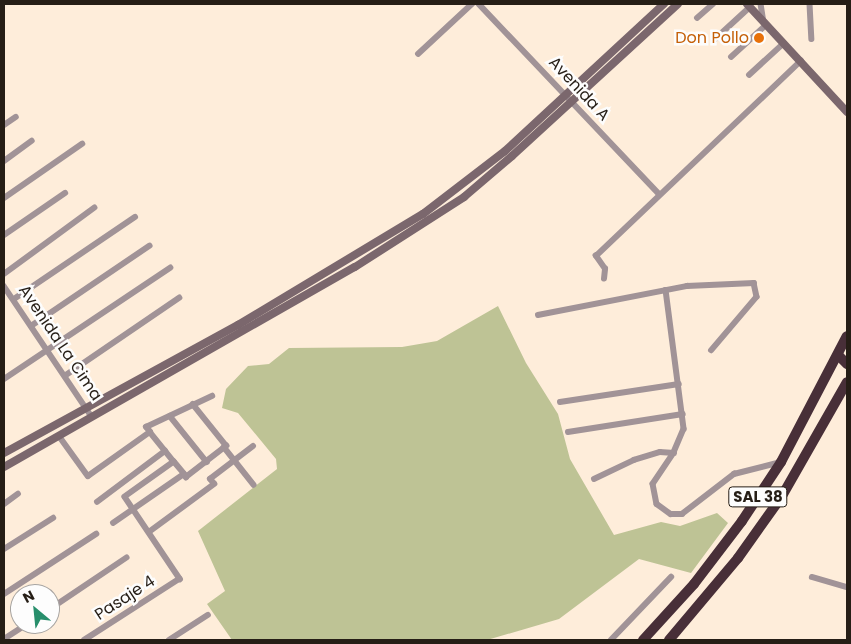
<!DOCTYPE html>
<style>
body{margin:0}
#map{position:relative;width:851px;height:644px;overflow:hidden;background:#feedda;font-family:Poppins,sans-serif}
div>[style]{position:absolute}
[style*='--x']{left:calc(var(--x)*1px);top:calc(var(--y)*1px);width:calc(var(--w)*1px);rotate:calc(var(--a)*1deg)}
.green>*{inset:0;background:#bec395}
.street>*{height:5.5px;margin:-2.75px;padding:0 2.75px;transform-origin:2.75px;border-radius:2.75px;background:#a19397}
.secondary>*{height:8px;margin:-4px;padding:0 4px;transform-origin:4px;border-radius:4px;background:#7b676d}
.highway>*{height:10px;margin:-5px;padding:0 5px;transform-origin:5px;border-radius:5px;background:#482f38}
.dots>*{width:14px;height:14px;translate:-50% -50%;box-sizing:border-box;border:2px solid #fdfdfd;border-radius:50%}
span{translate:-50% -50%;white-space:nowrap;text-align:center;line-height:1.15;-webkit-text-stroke:5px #fdfdfd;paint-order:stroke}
.shield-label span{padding:1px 4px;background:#fdfdfd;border:1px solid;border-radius:4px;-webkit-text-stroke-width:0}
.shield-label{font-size:15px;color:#261e16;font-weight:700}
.food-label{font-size:16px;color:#c56008}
.right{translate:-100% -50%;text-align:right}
.street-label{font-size:16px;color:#261e16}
.frame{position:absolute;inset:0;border:5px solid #261e16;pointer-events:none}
.north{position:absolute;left:10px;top:584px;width:50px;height:50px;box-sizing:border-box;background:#fdfdfd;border:1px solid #a7a4a1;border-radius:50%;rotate:332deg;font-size:14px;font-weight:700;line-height:20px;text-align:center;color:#261e16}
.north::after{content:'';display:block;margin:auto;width:18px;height:22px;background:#278e6b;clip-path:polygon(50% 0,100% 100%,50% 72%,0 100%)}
</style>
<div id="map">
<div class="green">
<div style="clip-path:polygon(498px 306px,526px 363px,558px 414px,570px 459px,614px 535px,661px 522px,680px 526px,717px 513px,728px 523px,691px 573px,639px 559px,559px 619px,487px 640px,232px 640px,207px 604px,225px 591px,198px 531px,277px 469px,276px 459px,238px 413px,222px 408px,226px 389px,248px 366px,269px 364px,289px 348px,402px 347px,437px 341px)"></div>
</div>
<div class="street">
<div style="--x:479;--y:4;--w:262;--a:46.5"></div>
<div style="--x:761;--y:4;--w:19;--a:81"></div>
<div style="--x:810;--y:4;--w:35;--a:87"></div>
<div style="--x:697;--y:18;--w:21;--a:-41"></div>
<div style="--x:714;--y:40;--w:49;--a:-42.5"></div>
<div style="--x:418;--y:54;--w:74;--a:-42.8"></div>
<div style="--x:731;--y:57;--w:47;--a:-42.4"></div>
<div style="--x:749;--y:75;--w:47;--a:-42.4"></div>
<div style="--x:4;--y:125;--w:14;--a:-34"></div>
<div style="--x:4;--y:161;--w:34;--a:-36"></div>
<div style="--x:4;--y:198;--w:95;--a:-34.7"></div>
<div style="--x:4;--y:235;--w:74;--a:-34.5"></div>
<div style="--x:4;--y:274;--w:112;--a:-36.3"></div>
<div style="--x:604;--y:279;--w:10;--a:-84"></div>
<div style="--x:605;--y:269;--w:16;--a:-125"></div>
<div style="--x:596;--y:256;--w:283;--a:-43.6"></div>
<div style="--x:4;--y:286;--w:158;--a:56.1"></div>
<div style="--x:666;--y:290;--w:140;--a:82.6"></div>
<div style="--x:684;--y:429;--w:26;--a:113"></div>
<div style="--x:674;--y:453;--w:37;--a:124"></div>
<div style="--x:653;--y:484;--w:20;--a:79"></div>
<div style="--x:657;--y:504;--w:17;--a:36"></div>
<div style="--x:671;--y:514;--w:11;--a:0"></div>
<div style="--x:682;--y:514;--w:66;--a:-37.6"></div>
<div style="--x:734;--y:474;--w:49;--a:-14.3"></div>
<div style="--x:14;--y:299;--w:146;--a:-34.1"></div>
<div style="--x:538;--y:315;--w:152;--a:-11"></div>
<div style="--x:687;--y:286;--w:67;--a:-2.6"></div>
<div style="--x:754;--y:283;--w:14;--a:78"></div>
<div style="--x:757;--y:297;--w:70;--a:130.3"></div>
<div style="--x:31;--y:326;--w:143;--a:-34.1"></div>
<div style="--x:66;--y:375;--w:137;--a:-34.3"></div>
<div style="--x:4;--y:379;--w:200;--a:-33.8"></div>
<div style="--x:560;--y:402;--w:120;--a:-8.6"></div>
<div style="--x:170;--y:416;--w:59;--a:51.2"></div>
<div style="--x:150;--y:432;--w:6;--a:-129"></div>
<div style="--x:146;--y:427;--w:73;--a:-25.2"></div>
<div style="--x:568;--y:432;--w:116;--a:-8.9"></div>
<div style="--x:60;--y:437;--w:48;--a:54.3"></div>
<div style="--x:88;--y:476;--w:76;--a:-35.4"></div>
<div style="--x:150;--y:432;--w:38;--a:51"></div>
<div style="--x:174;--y:462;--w:60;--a:144.5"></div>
<div style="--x:125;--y:497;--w:99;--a:56.1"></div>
<div style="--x:180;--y:579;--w:113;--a:147.3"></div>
<div style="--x:224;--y:447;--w:48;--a:51.7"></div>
<div style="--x:184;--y:474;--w:4;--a:56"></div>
<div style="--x:186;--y:477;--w:51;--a:-37.8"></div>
<div style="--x:226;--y:446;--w:53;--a:-128.8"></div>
<div style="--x:594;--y:479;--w:44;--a:-25.4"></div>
<div style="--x:634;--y:460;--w:27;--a:-17"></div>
<div style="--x:660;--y:452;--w:14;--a:4"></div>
<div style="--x:97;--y:502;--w:85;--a:-36.9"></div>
<div style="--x:4;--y:504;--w:17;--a:-36"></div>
<div style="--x:113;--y:523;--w:86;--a:-34.6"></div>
<div style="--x:184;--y:474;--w:16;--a:-130"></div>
<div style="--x:149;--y:532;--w:81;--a:-36.4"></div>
<div style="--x:214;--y:484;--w:6;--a:-129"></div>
<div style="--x:210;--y:479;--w:54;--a:-37.5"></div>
<div style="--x:4;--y:549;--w:58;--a:-32.3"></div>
<div style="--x:812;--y:577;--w:36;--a:16"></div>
<div style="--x:4;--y:594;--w:110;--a:-33.1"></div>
<div style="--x:50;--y:609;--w:92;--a:-33.9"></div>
<div style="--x:4;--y:639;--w:27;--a:-33"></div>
<div style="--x:169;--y:640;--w:46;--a:-32.7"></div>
<div style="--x:611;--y:640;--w:87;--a:-46.4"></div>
</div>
<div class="secondary">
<div style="--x:747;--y:4;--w:147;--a:47.2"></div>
<div style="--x:4;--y:453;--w:267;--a:-28.7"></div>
<div style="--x:238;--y:325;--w:216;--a:-31"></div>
<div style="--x:423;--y:214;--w:103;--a:-37.5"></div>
<div style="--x:505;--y:151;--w:217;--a:-42.8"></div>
<div style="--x:4;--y:467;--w:404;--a:-29.7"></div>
<div style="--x:355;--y:267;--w:130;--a:-32.7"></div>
<div style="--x:464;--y:197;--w:63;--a:-40.5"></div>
<div style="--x:512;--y:156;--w:225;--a:-42.5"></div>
</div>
<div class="highway">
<div style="--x:838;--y:355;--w:13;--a:45"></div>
<div style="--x:643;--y:640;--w:76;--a:-47.7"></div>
<div style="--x:694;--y:584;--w:79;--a:-52.7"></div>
<div style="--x:742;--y:521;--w:71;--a:-56.5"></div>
<div style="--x:781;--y:462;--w:142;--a:-62.4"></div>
<div style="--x:669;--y:640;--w:107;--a:-49.9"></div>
<div style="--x:738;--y:558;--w:76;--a:-54.6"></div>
<div style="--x:782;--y:496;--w:131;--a:-60.3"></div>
</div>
<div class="dots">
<div style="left:759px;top:38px;background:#e8710a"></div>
</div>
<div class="shield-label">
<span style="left:758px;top:497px">SAL 38</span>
</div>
<div class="food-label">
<span class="right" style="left:749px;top:38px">Don Pollo</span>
</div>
<div class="street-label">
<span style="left:579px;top:89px;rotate:47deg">Avenida A</span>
<span style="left:60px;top:343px;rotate:56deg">Avenida La Cima</span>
<span style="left:125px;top:598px;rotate:-33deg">Pasaje 4</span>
</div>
<div class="frame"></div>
<div class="north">N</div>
</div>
